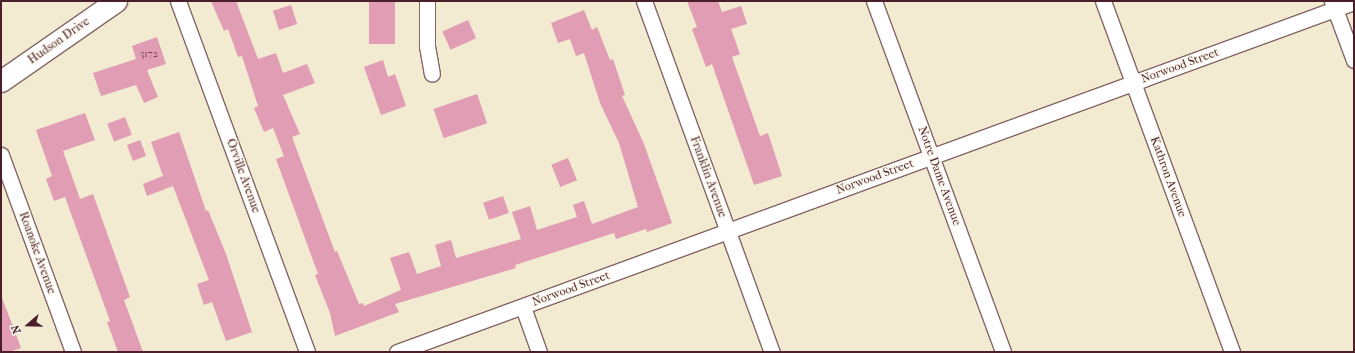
<!DOCTYPE html>
<style>
body{margin:0}
#map{position:relative;width:1355px;height:353px;overflow:hidden;background:#f2ead1;font-family:"IM FELL French Canon",serif}
div>[style]{position:absolute}
[style*='--x']{left:calc(var(--x)*1px);top:calc(var(--y)*1px);width:calc(var(--w)*1px);rotate:calc(var(--a)*1deg)}
.building>*{inset:0;background:#e09db3;transform-origin:0 0}
.roads{filter:drop-shadow(1px 0 #856665) drop-shadow(-1px 0 #856665) drop-shadow(0 1px #856665) drop-shadow(0 -1px #856665)}
.street>*{height:15px;margin:-7.5px;padding:0 7.5px;transform-origin:7.5px;border-radius:7.5px;background:#fff}
.secondary>*{height:21px;margin:-10.5px;padding:0 10.5px;transform-origin:10.5px;border-radius:10.5px;background:#fff}
span{translate:-50% -50%;white-space:nowrap;text-align:center;line-height:1.15;-webkit-text-stroke:3px #fbf7ec;paint-order:stroke}
.number-label{font-size:10px;color:#703e4d}
.number-label span{-webkit-text-stroke-width:0}
.street-label{font-size:12px;color:#4a1f2b}
.frame{position:absolute;inset:0;border:2px solid #4a1f2b;pointer-events:none}
.north{position:absolute;left:8px;top:305px;width:40px;height:40px;-webkit-text-stroke:3px #fbf7ec;paint-order:stroke;rotate:250deg;font-size:11px;font-weight:700;line-height:16px;text-align:center;color:#4a1f2b}
.north::after{content:'';display:block;margin:auto;width:14px;height:18px;background:#4a1f2b;clip-path:polygon(50% 0,100% 100%,50% 72%,0 100%)}
</style>
<div id="map">
<div class="building">
<div style="clip-path:polygon(211px 1px,236px 1px,258px 59px,276px 53px,283px 73px,307px 64px,315px 83px,283px 95px,300px 134px,292px 137px,335px 252px,337px 251px,359px 304px,363px 303px,364px 306px,401px 290px,390px 258px,409px 252px,417px 274px,441px 266px,435px 245px,451px 240px,456px 258px,521px 239px,512px 212px,530px 206px,537px 230px,577px 217px,573px 205px,584px 201px,592px 224px,638px 207px,619px 143px,600px 103px,584px 53px,576px 56px,570px 39px,558px 43px,551px 23px,584px 10px,592px 30px,597px 27px,610px 60px,613px 59px,625px 95px,622px 96px,644px 144px,672px 223px,647px 232px,646px 229px,616px 239px,614px 233px,515px 265px,516px 268px,395px 304px,399px 312px,335px 336px,330px 313px,315px 275px,318px 274px,276px 159px,284px 156px,273px 128px,264px 132px,254px 108px,258px 106px,242px 56px,238px 57px,228px 29px,224px 31px)"></div>
<div style="left:369px;top:1px;width:26px;height:43px"></div>
<div style="clip-path:polygon(687px 1px,718px 1px,722px 12px,741px 6px,747px 24px,731px 29px,740px 54px,732px 57px,760px 136px,768px 133px,782px 176px,754px 185px,712px 64px,706px 67px,692px 29px,697px 27px)"></div>
<div style="left:291px;top:5px;width:20px;height:19px;rotate:72deg"></div>
<div style="left:468px;top:20px;width:20px;height:28px;rotate:66deg"></div>
<div style="clip-path:polygon(157px 37px,166px 64px,147px 70px,158px 97px,144px 103px,136px 85px,101px 96px,93px 73px,136px 59px,132px 46px)"></div>
<div style="clip-path:polygon(383px 60px,388px 77px,395px 74px,406px 106px,381px 115px,364px 67px)"></div>
<div style="left:477px;top:94px;width:31px;height:46px;rotate:71deg"></div>
<div style="clip-path:polygon(85px 113px,95px 140px,63px 151px,80px 199px,93px 194px,130px 297px,124px 300px,143px 352px,118px 352px,107px 322px,110px 321px,65px 197px,54px 201px,46px 179px,52px 176px,36px 130px)"></div>
<div style="left:125px;top:117px;width:19px;height:19px;rotate:69deg"></div>
<div style="clip-path:polygon(179px 132px,206px 211px,208px 210px,226px 254px,252px 332px,226px 341px,212px 302px,204px 305px,197px 284px,209px 280px,173px 186px,147px 196px,143px 184px,163px 176px,151px 142px)"></div>
<div style="left:140px;top:140px;width:17px;height:14px;rotate:69deg"></div>
<div style="left:568px;top:158px;width:24px;height:18px;rotate:68deg"></div>
<div style="left:503px;top:196px;width:18px;height:21px;rotate:71deg"></div>
<div style="clip-path:polygon(1px 295px,21px 348px,9px 352px,1px 352px)"></div>
</div>
<div class="roads">
<div class="street">
<div style="--x:178;--y:1;--w:374;--a:69.8"></div>
<div style="--x:427;--y:1;--w:45;--a:90"></div>
<div style="--x:427;--y:46;--w:28;--a:80"></div>
<div style="--x:644;--y:1;--w:374;--a:70"></div>
<div style="--x:874;--y:1;--w:374;--a:69.8"></div>
<div style="--x:1103;--y:1;--w:374;--a:69.8"></div>
<div style="--x:1332;--y:1;--w:63;--a:69.6"></div>
<div style="--x:1;--y:155;--w:210;--a:69.9"></div>
<div style="--x:523;--y:307;--w:48;--a:70.4"></div>
<div style="--x:397;--y:352;--w:1019;--a:-20.09"></div>
</div>
<div class="secondary">
<div style="--x:1;--y:81;--w:140;--a:-34.8"></div>
</div>
</div>
<div class="number-label">
<span style="left:149px;top:55px">3172</span>
</div>
<div class="street-label">
<span style="left:59px;top:41px;rotate:-35deg">Hudson Drive</span>
<span style="left:1180px;top:66px;rotate:-20deg">Norwood Street</span>
<span style="left:243px;top:176px;rotate:70deg">Orville Avenue</span>
<span style="left:939px;top:176px;rotate:70deg">Notre Dame Avenue</span>
<span style="left:708px;top:177px;rotate:70deg">Franklin Avenue</span>
<span style="left:875px;top:177px;rotate:-20deg">Norwood Street</span>
<span style="left:1168px;top:177px;rotate:70deg">Kathron Avenue</span>
<span style="left:37px;top:253px;rotate:70deg">Roanoke Avenue</span>
<span style="left:571px;top:289px;rotate:-20deg">Norwood Street</span>
</div>
<div class="frame"></div>
<div class="north">N</div>
</div>
